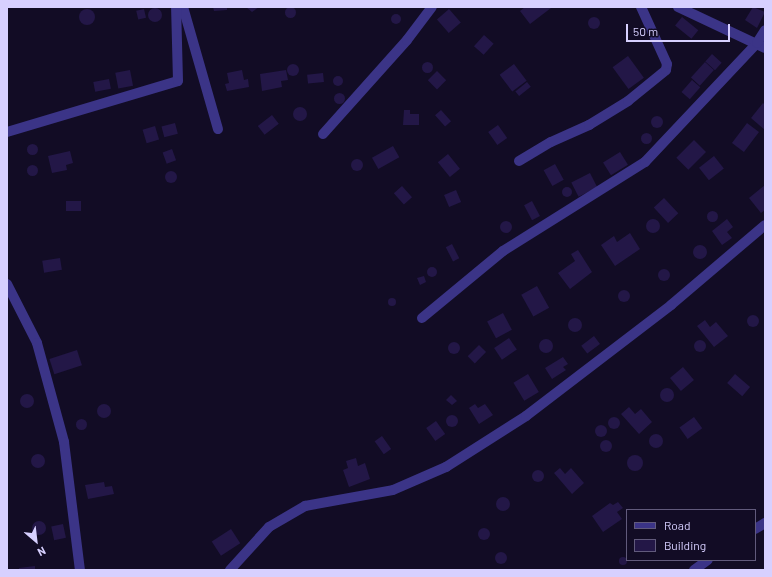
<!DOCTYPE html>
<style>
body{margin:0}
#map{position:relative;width:772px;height:577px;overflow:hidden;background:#120c25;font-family:Barlow,sans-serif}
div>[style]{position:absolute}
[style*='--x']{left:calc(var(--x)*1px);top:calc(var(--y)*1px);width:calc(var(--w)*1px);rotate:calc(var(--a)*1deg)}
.building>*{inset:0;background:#231747;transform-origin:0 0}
.round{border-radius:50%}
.minor>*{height:10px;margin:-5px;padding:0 5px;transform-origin:5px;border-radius:5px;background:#3b3487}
span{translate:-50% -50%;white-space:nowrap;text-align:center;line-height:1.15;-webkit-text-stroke:3px #120c25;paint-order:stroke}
.frame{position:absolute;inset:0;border:8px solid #d7d0ff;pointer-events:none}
.legend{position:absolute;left:626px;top:509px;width:130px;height:52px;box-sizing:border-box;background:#120c25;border:1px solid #615a7c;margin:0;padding:5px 7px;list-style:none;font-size:12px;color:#d7d0ff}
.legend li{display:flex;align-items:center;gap:8px;height:20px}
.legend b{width:20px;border:1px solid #615a7c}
.north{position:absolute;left:16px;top:521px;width:40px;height:40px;-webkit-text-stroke:3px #120c25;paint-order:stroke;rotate:152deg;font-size:11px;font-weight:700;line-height:16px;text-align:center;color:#d7d0ff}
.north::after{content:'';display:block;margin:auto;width:14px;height:18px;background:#d7d0ff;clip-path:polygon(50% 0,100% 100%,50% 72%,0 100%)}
.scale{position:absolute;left:626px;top:24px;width:104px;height:18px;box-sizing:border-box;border:2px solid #d7d0ff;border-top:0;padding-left:5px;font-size:12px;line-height:14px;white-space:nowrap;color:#d7d0ff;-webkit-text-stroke:3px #120c25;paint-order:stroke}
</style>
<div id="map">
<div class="building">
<div class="round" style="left:284.5px;top:6.5px;width:11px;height:11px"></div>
<div style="clip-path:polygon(213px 7px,227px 7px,227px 10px,214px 11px)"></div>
<div style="clip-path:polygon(246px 7px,259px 7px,252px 12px)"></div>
<div style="clip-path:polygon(525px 7px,550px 7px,551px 8px,530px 24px,520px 11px)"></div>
<div style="clip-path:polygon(753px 7px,765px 12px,757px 28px,745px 20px)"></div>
<div class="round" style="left:148px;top:8px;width:14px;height:14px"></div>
<div style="left:144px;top:9px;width:9px;height:8px;rotate:77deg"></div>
<div style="left:449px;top:9px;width:18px;height:16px;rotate:49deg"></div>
<div class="round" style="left:79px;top:9px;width:16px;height:16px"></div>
<div class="round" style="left:391px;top:14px;width:10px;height:10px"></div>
<div style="left:682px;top:17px;width:21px;height:11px;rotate:39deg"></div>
<div class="round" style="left:588px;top:17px;width:12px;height:12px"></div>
<div style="left:484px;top:35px;width:13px;height:15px;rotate:42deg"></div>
<div style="left:712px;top:54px;width:13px;height:10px;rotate:42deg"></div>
<div style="left:628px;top:56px;width:27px;height:19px;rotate:54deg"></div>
<div class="round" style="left:421.5px;top:61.5px;width:11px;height:11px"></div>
<div style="left:705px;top:62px;width:12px;height:21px;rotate:42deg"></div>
<div style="left:514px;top:64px;width:21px;height:18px;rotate:53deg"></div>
<div class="round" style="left:287px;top:64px;width:12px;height:12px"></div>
<div style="left:130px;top:70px;width:16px;height:15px;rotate:79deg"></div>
<div style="clip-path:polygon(242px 70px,244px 80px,248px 79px,249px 87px,227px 91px,225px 84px,229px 83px,227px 73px)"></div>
<div style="clip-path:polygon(286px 70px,288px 80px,281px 81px,282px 87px,262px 91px,260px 74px)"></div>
<div style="left:437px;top:71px;width:13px;height:13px;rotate:45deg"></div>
<div style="left:323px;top:73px;width:9px;height:16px;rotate:84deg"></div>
<div class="round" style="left:333px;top:76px;width:10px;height:10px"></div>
<div style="left:109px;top:79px;width:10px;height:16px;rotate:79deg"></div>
<div style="left:692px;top:80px;width:11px;height:16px;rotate:41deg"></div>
<div style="left:527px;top:82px;width:6px;height:15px;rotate:51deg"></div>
<div class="round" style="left:333.5px;top:92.5px;width:11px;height:11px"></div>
<div style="clip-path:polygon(763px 103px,765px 105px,765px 130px,751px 118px)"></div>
<div class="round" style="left:293px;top:107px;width:14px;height:14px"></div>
<div style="clip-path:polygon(404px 110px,410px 110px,410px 114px,419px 114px,419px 125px,403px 125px)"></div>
<div style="left:441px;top:110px;width:15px;height:8px;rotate:48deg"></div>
<div style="left:272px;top:115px;width:11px;height:18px;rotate:52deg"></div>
<div class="round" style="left:651px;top:116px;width:12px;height:12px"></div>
<div style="left:175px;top:123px;width:11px;height:14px;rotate:75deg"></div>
<div style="left:747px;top:123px;width:15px;height:25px;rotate:37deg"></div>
<div style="left:498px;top:125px;width:16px;height:12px;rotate:55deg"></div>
<div style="left:155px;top:126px;width:14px;height:13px;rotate:73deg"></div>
<div class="round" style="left:640.5px;top:132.5px;width:11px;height:11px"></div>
<div style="left:694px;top:140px;width:17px;height:25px;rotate:45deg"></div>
<div class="round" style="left:26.5px;top:143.5px;width:11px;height:11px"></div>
<div style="left:393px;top:146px;width:13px;height:24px;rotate:61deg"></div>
<div style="left:172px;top:149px;width:12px;height:10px;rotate:70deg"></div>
<div style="clip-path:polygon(70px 151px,73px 163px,66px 165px,67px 170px,52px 173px,48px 156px)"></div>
<div style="left:620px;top:152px;width:15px;height:20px;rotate:58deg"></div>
<div style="left:448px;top:154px;width:19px;height:13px;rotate:51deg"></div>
<div style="left:714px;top:156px;width:16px;height:19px;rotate:52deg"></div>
<div class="round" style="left:351px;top:159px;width:12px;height:12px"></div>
<div style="left:555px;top:164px;width:18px;height:13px;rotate:61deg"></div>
<div class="round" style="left:26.5px;top:164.5px;width:11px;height:11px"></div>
<div class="round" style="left:165px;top:171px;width:12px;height:12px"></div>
<div style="left:590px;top:173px;width:16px;height:21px;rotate:63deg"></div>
<div style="clip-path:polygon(765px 185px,765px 210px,761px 213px,749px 198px)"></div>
<div style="left:402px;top:186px;width:15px;height:11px;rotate:48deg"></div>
<div class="round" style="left:562px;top:187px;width:10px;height:10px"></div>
<div style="left:456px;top:190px;width:13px;height:13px;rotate:67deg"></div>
<div style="left:664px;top:198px;width:21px;height:14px;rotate:47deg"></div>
<div style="left:66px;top:201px;width:15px;height:10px"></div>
<div style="left:532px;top:201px;width:17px;height:9px;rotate:62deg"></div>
<div class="round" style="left:706.5px;top:210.5px;width:11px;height:11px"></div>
<div style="clip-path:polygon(727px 219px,733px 227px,727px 232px,732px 238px,722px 245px,712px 231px)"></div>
<div class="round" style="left:646px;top:219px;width:14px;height:14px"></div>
<div class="round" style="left:500px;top:221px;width:12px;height:12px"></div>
<div style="clip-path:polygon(630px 233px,640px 249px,615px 266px,601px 245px,614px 236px,617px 242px)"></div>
<div style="left:452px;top:244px;width:16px;height:7px;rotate:63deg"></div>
<div class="round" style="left:693px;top:245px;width:14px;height:14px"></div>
<div style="clip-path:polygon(578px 250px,592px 272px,570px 289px,558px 273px,575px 261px,571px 254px)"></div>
<div style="left:60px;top:258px;width:12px;height:18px;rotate:81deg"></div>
<div class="round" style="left:427px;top:267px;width:10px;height:10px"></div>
<div class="round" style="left:658px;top:269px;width:12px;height:12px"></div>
<div style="clip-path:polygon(424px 276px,426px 282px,420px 285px,417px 278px)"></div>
<div style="left:537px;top:286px;width:25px;height:18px;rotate:61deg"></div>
<div class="round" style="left:618px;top:290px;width:12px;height:12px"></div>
<div class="round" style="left:388px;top:298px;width:8px;height:8px"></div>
<div style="left:503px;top:313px;width:19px;height:18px;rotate:62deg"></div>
<div class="round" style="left:747px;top:315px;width:12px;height:12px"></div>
<div class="round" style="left:568px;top:318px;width:14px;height:14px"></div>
<div style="clip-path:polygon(705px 320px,710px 327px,716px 322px,728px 336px,714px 347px,697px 326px)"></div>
<div style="left:594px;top:336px;width:10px;height:16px;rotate:53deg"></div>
<div style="left:509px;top:338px;width:14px;height:18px;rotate:56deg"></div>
<div class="round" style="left:539px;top:339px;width:14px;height:14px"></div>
<div class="round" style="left:694px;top:340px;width:12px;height:12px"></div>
<div class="round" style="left:448px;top:342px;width:12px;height:12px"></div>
<div style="left:479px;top:345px;width:10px;height:16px;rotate:45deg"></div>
<div style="left:77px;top:350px;width:16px;height:29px;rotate:72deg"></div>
<div style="clip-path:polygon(563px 357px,568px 364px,563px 367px,566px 370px,552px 379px,545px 368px)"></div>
<div style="left:683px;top:367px;width:17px;height:17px;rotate:50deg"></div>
<div style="left:528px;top:374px;width:21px;height:17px;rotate:59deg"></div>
<div style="left:735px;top:374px;width:20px;height:12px;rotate:41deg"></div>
<div class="round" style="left:660px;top:388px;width:14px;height:14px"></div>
<div class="round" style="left:20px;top:394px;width:14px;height:14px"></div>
<div style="clip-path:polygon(451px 395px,457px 401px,452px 405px,446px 400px)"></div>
<div style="clip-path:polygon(475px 404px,478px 408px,485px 404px,493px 415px,479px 424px,469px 408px)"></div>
<div class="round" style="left:97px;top:404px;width:14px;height:14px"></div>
<div style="clip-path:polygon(629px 407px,635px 414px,641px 409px,652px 422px,639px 434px,621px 414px)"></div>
<div class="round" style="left:446px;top:415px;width:12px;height:12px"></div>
<div class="round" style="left:608px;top:417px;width:12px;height:12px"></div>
<div style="left:694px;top:417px;width:14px;height:18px;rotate:54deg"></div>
<div class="round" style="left:75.5px;top:418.5px;width:11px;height:11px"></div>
<div style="left:436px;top:421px;width:16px;height:12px;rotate:55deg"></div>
<div class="round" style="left:595px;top:425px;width:12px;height:12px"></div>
<div class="round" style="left:649px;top:434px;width:14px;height:14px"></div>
<div style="left:382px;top:436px;width:16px;height:9px;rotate:55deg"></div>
<div class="round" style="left:600px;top:440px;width:12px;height:12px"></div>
<div class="round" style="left:31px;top:454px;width:14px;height:14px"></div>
<div class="round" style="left:627px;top:455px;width:16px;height:16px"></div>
<div style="clip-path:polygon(356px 458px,358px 466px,365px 463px,370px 479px,349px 487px,343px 470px,348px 468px,346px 461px)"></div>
<div style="clip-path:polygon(560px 468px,565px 474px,571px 468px,584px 483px,572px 494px,554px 473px)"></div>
<div class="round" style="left:532px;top:470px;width:12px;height:12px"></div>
<div style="clip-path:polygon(104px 482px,105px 487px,112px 486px,114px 494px,88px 499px,85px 485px)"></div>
<div class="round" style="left:496px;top:497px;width:14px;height:14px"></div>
<div style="clip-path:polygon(618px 502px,623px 508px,617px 512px,622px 519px,603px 532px,592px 516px,610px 503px,613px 505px)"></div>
<div class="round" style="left:32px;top:521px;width:14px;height:14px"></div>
<div style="left:63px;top:524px;width:14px;height:12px;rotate:78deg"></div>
<div class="round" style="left:478px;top:528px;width:12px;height:12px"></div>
<div style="left:231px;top:529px;width:17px;height:23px;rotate:57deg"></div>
<div class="round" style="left:495px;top:552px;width:12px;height:12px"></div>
<div class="round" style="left:619px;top:557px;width:8px;height:8px"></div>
<div style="clip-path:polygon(35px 566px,35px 570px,19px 570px,19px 568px)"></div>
</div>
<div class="minor">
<div style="--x:183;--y:7;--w:127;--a:74"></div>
<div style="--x:678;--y:7;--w:96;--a:25.2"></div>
<div style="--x:7;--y:132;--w:178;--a:-16.6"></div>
<div style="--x:178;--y:81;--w:74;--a:-91.5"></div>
<div style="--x:323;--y:134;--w:126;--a:-48.2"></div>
<div style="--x:407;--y:40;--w:41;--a:-52.9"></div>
<div style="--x:519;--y:161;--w:37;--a:-31"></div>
<div style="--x:551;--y:142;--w:42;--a:-24.1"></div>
<div style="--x:589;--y:125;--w:46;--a:-31.6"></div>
<div style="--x:628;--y:101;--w:49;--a:-39.2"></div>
<div style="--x:666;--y:70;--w:6;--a:-81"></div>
<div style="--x:667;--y:64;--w:63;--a:-114.5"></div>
<div style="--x:7;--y:284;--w:66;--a:63"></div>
<div style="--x:37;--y:343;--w:103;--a:74.7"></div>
<div style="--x:64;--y:442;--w:129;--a:82.9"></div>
<div style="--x:422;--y:318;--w:105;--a:-39.6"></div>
<div style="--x:503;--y:251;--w:168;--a:-32.1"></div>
<div style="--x:645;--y:162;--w:163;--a:-46.7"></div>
<div style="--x:757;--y:43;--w:15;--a:-58"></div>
<div style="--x:755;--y:529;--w:12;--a:-31"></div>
<div style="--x:230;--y:570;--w:58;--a:-47.8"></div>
<div style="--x:269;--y:527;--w:42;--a:-30.3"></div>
<div style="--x:305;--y:506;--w:89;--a:-10.3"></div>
<div style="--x:393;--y:490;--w:58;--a:-23.5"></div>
<div style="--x:446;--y:467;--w:95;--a:-32.5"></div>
<div style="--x:526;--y:416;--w:183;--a:-37.4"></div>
<div style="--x:671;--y:305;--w:123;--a:-40.4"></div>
<div style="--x:694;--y:570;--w:17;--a:-36"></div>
</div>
<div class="frame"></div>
<ul class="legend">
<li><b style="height:5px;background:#3b3487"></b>Road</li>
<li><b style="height:11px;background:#231747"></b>Building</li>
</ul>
<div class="north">N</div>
<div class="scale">50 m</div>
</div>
